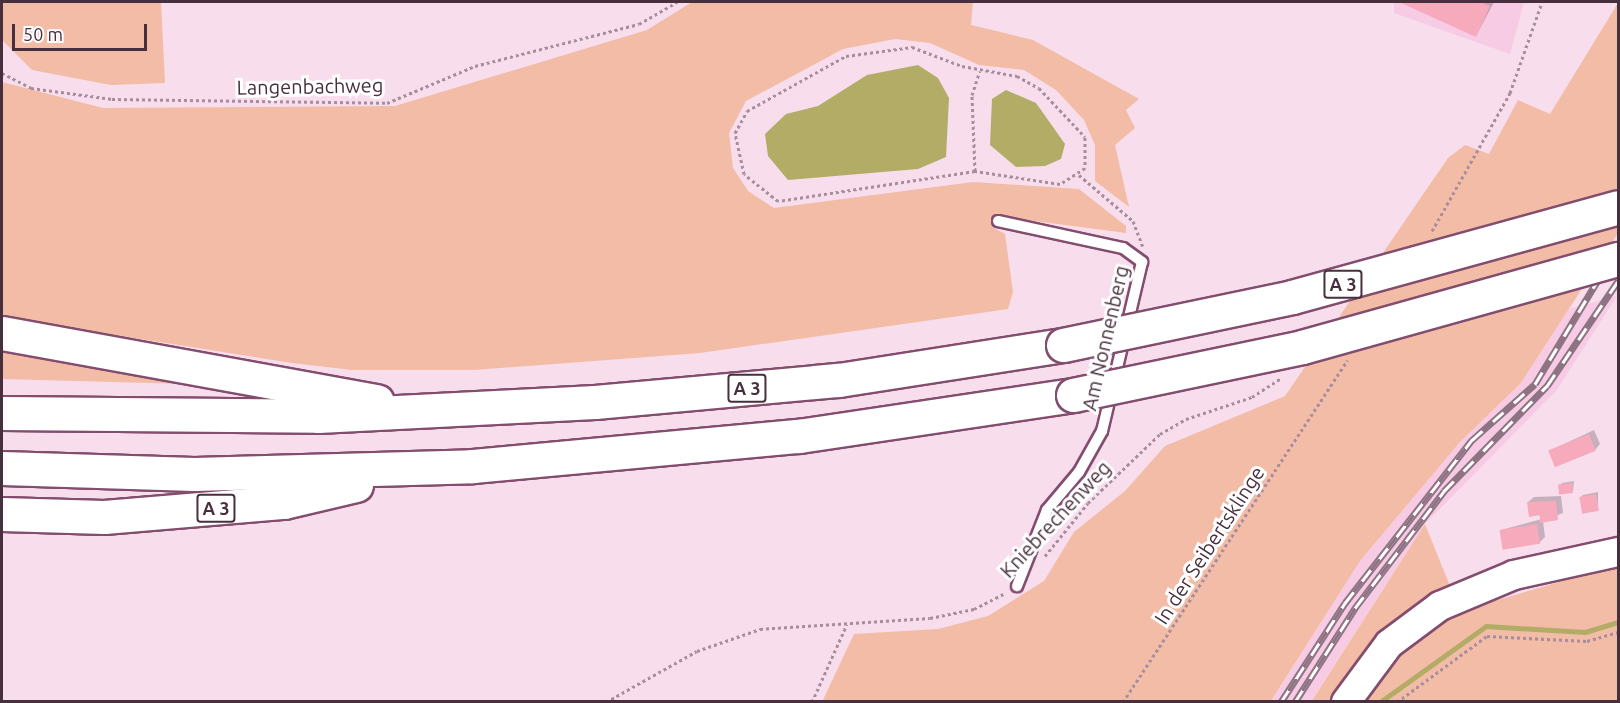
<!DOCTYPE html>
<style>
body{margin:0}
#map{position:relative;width:1620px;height:703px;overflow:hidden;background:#f8ddec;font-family:Ubuntu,sans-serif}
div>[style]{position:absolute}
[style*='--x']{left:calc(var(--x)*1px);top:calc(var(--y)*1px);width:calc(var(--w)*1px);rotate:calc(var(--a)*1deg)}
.built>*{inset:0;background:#f6cbe3}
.green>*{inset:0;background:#f2bca6}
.water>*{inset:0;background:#b3ac66}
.shadow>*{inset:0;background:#0003}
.stream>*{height:5px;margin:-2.5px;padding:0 2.5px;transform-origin:2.5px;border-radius:2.5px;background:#b3ac66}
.building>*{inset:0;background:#f6aabc;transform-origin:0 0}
.path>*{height:3px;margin-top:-1.5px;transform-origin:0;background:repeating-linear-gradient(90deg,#a88e9d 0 3px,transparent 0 6px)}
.roads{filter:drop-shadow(2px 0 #834d6e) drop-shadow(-2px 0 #834d6e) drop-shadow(0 2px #834d6e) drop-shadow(0 -2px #834d6e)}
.lane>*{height:10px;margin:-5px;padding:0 5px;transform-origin:5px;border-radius:5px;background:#fff}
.secondary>*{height:28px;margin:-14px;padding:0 14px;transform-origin:14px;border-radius:14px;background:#fff}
.highway>*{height:33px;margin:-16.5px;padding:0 16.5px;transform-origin:16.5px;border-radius:16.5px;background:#fff}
.rail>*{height:7px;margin-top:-3.5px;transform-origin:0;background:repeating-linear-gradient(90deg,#fff 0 14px,#8e7483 0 28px);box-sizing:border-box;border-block:2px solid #8e7483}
.bridges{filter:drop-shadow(2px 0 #834d6e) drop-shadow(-2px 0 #834d6e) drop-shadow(0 2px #834d6e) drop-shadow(0 -2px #834d6e)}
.highway-bridge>*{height:33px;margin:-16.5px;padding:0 16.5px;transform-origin:16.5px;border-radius:16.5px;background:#fff}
span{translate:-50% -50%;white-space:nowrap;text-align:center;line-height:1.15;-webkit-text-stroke:6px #fff;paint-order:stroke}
.shield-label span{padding:2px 4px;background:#fff;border:2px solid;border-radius:4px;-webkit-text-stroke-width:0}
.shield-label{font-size:18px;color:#482f3e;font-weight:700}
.street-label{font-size:20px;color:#482f3e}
.frame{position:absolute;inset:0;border:3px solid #482f3e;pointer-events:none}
.scale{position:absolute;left:12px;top:24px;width:135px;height:27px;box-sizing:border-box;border:3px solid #482f3e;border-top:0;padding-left:8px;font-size:18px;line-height:21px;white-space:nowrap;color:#482f3e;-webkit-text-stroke:4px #fff;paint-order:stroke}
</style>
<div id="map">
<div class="built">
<div style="clip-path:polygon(1394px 2px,1524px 2px,1510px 54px,1394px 13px)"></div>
<div style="clip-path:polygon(1617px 296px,1556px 391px,1425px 524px,1311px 701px,1271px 702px,1360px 561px,1460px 442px,1521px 383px,1569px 309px)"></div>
</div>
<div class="green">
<div style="clip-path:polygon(2px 2px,161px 2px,165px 83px,111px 85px,32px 70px,2px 40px)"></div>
<div style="clip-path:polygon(692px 2px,973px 2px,971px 25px,1033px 40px,1139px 99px,1126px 110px,1135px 128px,1115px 145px,1129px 207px,1095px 181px,1095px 145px,1084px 120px,1056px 90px,1024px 70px,979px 65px,930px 43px,895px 39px,843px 49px,746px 101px,729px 133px,733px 168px,748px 191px,774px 208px,973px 182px,1079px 189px,1126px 226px,1126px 233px,997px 216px,992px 227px,1005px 234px,1013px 292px,1008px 309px,700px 353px,473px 370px,352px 370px,292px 363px,2px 317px,2px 82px,103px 108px,395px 106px,647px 30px)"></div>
<div style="clip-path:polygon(1618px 3px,1618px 233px,1521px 383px,1460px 442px,1360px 561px,1271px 701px,822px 702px,854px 634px,938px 629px,988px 616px,1044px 581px,1074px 532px,1125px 491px,1165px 446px,1285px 396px,1448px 158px,1465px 145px,1489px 154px,1518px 100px,1550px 114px)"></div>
<div style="clip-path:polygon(2px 348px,225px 385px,2px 379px)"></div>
<div style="clip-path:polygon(1425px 524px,1460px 611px,1618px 565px,1618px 701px,1311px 702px)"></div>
</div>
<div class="water">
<div style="clip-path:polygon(918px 65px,938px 78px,949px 98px,946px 157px,918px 169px,788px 180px,768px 156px,765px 134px,786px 114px,818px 106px,867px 75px)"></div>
<div style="clip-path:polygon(1006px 90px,1036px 103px,1065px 144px,1061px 159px,1045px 166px,1016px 167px,990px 145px,992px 99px)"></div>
</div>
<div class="shadow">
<div style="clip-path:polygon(1401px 2px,1494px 2px,1476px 36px)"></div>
<div style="clip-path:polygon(1594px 430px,1600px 444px,1595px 450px,1549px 451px)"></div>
<div style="clip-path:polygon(1574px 481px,1573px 491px,1560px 485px,1562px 483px)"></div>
<div style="clip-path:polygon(1598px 492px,1598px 510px,1581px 497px,1583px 495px)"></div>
<div style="clip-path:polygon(1561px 496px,1563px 513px,1543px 521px,1545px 537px,1539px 543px,1501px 530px,1542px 519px,1528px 502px,1534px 497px)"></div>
</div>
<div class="stream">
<div style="--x:1380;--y:702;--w:130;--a:-35.6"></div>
<div style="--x:1486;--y:626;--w:99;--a:3.5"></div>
<div style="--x:1585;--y:632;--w:34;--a:-17"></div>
</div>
<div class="building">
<div style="clip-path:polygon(1399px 2px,1480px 2px,1490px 6px,1476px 37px)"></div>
<div style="left:1589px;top:434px;width:18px;height:44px;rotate:68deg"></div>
<div style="left:1572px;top:483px;width:10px;height:14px;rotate:84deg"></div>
<div style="left:1596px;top:494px;width:17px;height:17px;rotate:80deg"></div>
<div style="clip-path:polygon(1556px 501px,1558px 520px,1540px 523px,1540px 515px,1529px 517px,1527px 502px)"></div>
<div style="left:1537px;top:524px;width:20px;height:38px;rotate:81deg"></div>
</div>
<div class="path">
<div style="--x:912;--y:47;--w:53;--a:20.8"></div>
<div style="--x:962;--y:66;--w:56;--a:10.3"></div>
<div style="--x:1017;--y:76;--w:25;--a:29"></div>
<div style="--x:1039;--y:88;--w:67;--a:46.8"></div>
<div style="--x:1085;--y:137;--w:31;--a:90"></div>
<div style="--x:1085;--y:168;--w:30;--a:147"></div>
<div style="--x:1060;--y:184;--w:86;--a:-171.3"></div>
<div style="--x:975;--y:171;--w:199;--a:171.3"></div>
<div style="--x:778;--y:201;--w:43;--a:-141.5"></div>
<div style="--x:744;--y:174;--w:42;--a:-102.4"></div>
<div style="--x:735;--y:133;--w:25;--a:-61"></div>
<div style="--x:747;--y:111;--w:113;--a:-29.1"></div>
<div style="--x:846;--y:56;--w:67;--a:-7.8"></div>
<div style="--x:2;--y:73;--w:33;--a:27"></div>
<div style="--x:31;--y:88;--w:82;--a:7.7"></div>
<div style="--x:112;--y:99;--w:275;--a:0.8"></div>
<div style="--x:387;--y:103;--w:95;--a:-22.8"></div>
<div style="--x:475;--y:66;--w:169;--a:-14.4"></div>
<div style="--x:639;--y:24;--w:44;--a:-30.1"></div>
<div style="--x:975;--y:171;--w:76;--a:-92.3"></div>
<div style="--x:972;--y:95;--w:25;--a:-72"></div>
<div style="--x:1079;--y:175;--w:71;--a:40.4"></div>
<div style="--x:1133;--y:221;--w:28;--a:69"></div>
<div style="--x:1432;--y:231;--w:159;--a:-60.5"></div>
<div style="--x:1510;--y:93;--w:96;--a:-70.6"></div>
<div style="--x:1045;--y:556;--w:68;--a:-50.9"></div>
<div style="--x:1088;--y:503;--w:100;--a:-43.8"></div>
<div style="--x:1160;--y:434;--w:30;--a:-30"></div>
<div style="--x:1186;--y:419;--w:70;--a:-18.4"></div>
<div style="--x:1252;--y:397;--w:35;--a:-33"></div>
<div style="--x:606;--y:702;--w:104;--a:-29.3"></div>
<div style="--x:697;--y:651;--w:67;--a:-19.2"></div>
<div style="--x:760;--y:629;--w:170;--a:-3.7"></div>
<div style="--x:930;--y:618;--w:45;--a:-11.6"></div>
<div style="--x:974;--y:609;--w:35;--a:-27"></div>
<div style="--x:812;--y:702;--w:85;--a:-65.8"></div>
<div style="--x:1123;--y:702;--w:409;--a:-56.7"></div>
<div style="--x:1397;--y:702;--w:112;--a:-36.3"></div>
<div style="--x:1487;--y:636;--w:100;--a:2.9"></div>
<div style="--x:1587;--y:641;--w:32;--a:-16"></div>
</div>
<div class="roads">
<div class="lane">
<div style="--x:998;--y:221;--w:128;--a:12.2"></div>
<div style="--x:1123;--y:248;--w:24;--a:36"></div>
<div style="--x:1142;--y:262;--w:174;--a:103.3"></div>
<div style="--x:1102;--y:431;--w:47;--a:119.3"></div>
<div style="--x:1079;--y:472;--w:50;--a:130.1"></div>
<div style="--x:1047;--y:510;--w:82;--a:111.5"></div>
</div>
<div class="secondary">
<div style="--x:1346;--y:702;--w:72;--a:-53.4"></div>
<div style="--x:1389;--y:644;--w:64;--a:-36.7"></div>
<div style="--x:1440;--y:606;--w:80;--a:-22.7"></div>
<div style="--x:1514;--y:575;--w:107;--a:-12.5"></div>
</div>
<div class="highway">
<div style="--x:2;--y:333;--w:381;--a:10.3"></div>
<div style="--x:2;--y:413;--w:316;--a:0.5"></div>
<div style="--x:318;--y:416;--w:277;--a:-2.9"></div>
<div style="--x:595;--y:402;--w:245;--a:-5.2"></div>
<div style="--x:839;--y:380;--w:227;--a:-8.9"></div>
<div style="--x:2;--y:468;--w:192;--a:1.8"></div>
<div style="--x:194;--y:474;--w:279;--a:-1.6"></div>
<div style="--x:473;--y:466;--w:327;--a:-5.3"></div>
<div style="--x:799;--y:436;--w:277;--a:-8.5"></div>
<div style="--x:2;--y:514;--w:102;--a:1.7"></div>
<div style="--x:104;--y:517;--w:181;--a:-4.8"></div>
<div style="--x:284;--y:502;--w:74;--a:-13.3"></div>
</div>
</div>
<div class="rail">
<div style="--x:1281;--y:702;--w:118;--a:-57.1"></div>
<div style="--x:1345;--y:603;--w:207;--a:-52.1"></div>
<div style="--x:1472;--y:440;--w:84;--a:-41.6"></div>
<div style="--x:1535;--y:384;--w:160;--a:-58.8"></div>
<div style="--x:1295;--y:702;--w:112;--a:-57.4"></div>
<div style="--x:1355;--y:608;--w:147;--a:-52.7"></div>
<div style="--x:1444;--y:491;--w:147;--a:-45.6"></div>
<div style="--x:1547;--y:386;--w:127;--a:-55.9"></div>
</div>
<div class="bridges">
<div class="highway-bridge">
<div style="--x:1063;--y:345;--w:234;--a:-11.8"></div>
<div style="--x:1292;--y:297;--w:338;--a:-15.4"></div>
<div style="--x:1073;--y:395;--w:234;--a:-11.8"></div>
<div style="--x:1302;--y:347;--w:328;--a:-15.6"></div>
</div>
</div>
<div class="shield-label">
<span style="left:1343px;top:284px">A 3</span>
<span style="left:747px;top:388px">A 3</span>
<span style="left:216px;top:508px">A 3</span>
</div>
<div class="street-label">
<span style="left:310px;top:86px;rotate:-1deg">Langenbachweg</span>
<span style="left:1105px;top:338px;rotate:-77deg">Am Nonnenberg</span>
<span style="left:1055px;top:519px;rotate:-47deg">Kniebrechenweg</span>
<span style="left:1209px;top:545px;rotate:-57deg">In der Seibertsklinge</span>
</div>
<div class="frame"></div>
<div class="scale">50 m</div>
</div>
